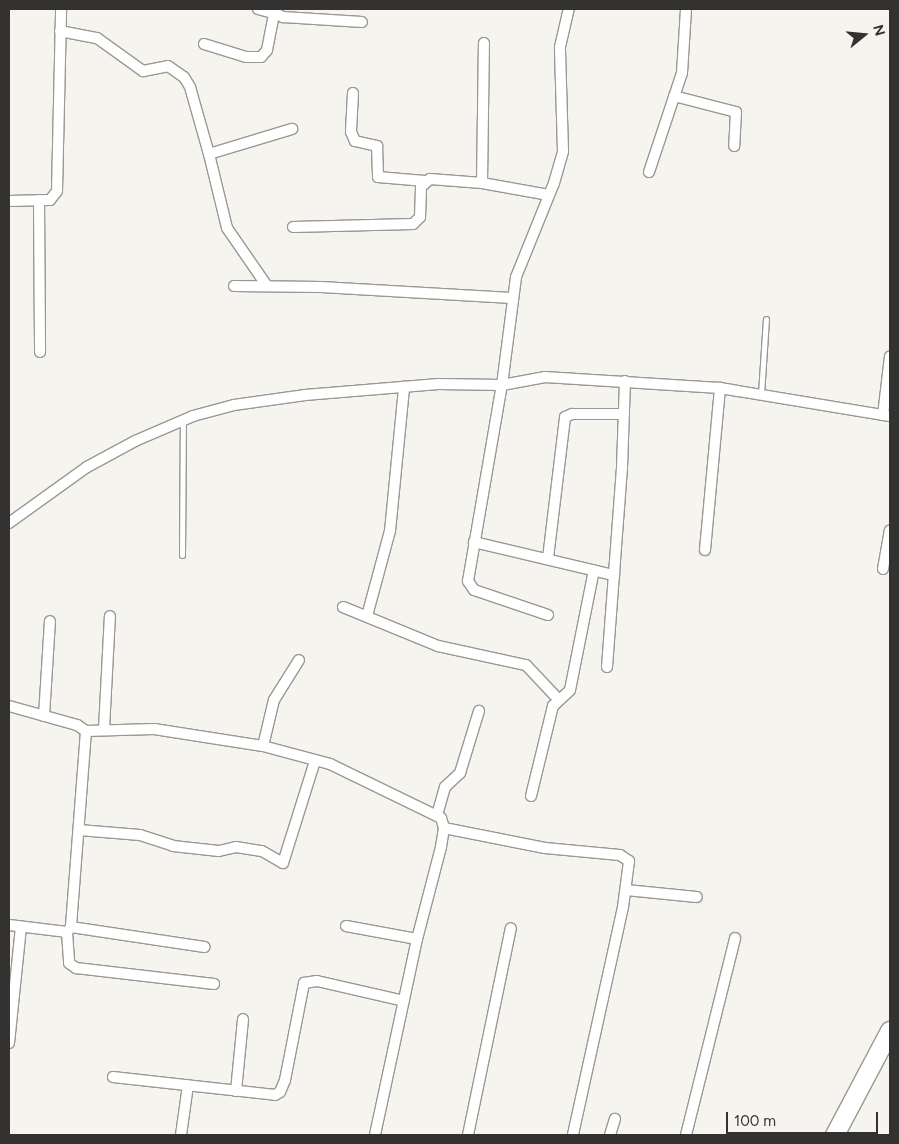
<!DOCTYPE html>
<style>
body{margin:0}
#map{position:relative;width:899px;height:1144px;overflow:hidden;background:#f6f4ef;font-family:Figtree,sans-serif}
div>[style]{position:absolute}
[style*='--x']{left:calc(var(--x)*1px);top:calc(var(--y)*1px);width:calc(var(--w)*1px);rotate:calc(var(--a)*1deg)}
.roads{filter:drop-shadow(1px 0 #9a9894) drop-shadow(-1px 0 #9a9894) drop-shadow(0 1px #9a9894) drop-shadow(0 -1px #9a9894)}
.service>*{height:5px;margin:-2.5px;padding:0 2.5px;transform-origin:2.5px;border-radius:2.5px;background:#fff}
.minor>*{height:10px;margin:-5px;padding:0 5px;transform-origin:5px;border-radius:5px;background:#fff}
.trunk>*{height:18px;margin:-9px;padding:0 9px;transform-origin:9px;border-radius:9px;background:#fff}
span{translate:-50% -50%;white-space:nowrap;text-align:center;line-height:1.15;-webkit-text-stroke:5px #f6f4ef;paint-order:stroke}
.frame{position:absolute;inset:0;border:10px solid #333230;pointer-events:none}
.north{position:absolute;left:839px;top:10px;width:50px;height:50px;-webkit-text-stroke:4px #f6f4ef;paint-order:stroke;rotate:73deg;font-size:14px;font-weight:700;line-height:20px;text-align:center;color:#333230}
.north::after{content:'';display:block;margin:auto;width:18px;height:22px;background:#333230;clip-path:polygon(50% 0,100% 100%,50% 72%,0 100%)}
.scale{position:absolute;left:726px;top:1112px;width:152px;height:22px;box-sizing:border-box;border:2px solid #333230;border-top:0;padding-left:6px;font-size:15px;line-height:18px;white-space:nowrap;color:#333230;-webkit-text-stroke:4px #f6f4ef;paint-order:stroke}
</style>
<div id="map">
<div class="roads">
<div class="service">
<div style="--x:761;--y:394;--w:75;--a:-86.2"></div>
<div style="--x:182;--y:555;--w:135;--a:-89.6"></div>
</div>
<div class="minor">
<div style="--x:258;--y:9;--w:20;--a:15"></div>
<div style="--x:275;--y:9;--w:5;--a:68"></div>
<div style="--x:277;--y:14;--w:7;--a:27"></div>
<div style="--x:283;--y:17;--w:79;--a:3.6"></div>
<div style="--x:60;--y:31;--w:38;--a:11"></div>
<div style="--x:97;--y:38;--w:57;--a:35.7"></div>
<div style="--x:143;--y:71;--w:25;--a:-11"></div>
<div style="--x:168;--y:66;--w:19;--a:35"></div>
<div style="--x:184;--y:77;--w:12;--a:59"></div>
<div style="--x:190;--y:87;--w:70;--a:74.2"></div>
<div style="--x:209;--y:154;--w:87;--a:-16.8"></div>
<div style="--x:204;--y:44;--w:44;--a:17.2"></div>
<div style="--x:246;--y:57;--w:15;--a:0"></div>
<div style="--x:261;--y:57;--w:9;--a:-49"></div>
<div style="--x:267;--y:50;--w:37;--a:-79"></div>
<div style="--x:353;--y:93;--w:39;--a:93"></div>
<div style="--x:351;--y:132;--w:10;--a:66"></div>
<div style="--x:355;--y:141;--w:23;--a:13"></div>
<div style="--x:377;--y:146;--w:31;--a:88"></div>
<div style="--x:378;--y:177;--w:47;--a:4.9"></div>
<div style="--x:674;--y:96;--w:64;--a:14.5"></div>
<div style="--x:736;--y:112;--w:34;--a:93"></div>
<div style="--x:209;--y:154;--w:76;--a:76.3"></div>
<div style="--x:227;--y:228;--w:70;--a:55.4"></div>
<div style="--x:649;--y:172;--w:104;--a:-71.6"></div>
<div style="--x:682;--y:73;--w:64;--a:-86.4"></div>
<div style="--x:482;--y:183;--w:140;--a:-89.2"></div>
<div style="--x:39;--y:200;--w:152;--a:89.6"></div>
<div style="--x:9;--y:201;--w:41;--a:-1.4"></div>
<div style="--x:50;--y:200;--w:11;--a:-52"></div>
<div style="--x:57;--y:191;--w:182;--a:-88.7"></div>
<div style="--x:293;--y:227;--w:120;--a:-1.4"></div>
<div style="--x:413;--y:224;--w:10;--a:-45"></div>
<div style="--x:420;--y:217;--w:30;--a:-88"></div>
<div style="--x:421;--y:187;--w:12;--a:-42"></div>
<div style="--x:430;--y:179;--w:52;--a:4.4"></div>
<div style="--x:482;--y:183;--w:68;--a:10.2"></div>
<div style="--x:234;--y:286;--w:87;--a:0.7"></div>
<div style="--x:321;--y:287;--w:191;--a:3.3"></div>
<div style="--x:883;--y:415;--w:59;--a:-83.2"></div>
<div style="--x:9;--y:523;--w:96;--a:-35.7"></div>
<div style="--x:87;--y:467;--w:55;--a:-28.4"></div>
<div style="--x:135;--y:441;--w:63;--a:-23.3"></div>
<div style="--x:193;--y:416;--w:42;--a:-15"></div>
<div style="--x:234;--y:405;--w:72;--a:-8"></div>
<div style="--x:305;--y:395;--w:134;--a:-4.7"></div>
<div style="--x:439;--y:384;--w:63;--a:0.9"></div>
<div style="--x:502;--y:385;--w:44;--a:-10.5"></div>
<div style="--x:545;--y:377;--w:175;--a:3.6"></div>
<div style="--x:720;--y:388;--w:172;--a:9.4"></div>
<div style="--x:474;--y:542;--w:144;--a:13.3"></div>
<div style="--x:705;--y:550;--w:163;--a:-84.7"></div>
<div style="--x:548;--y:558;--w:142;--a:-83.1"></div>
<div style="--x:565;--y:417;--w:8;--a:-23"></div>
<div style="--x:572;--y:414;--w:52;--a:0"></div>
<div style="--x:883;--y:569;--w:39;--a:-80"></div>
<div style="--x:343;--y:607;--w:103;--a:22.3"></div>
<div style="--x:438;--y:646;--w:90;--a:12.2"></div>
<div style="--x:526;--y:665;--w:47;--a:46.7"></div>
<div style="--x:548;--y:615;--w:78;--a:-161.3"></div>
<div style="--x:474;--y:590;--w:11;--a:-124"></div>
<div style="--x:468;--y:581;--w:199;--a:-80.2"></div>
<div style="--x:502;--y:385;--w:109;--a:-82.6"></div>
<div style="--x:516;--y:277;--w:101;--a:-68"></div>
<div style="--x:554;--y:183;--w:33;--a:-74"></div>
<div style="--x:563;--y:151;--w:104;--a:-91.7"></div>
<div style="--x:560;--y:47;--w:39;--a:-77"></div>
<div style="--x:367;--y:616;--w:88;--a:-74.9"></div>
<div style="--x:390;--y:531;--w:145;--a:-84.4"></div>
<div style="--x:607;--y:667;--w:201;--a:-85.7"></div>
<div style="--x:622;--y:467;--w:86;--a:-88"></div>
<div style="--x:9;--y:706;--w:71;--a:15.6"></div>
<div style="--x:77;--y:725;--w:11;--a:34"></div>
<div style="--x:86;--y:731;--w:197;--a:94.4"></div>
<div style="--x:71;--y:927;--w:6;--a:129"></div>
<div style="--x:67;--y:932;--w:58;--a:-173.1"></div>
<div style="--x:44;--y:716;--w:95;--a:-86.4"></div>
<div style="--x:104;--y:729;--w:113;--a:-87"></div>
<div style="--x:86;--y:731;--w:68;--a:-1.7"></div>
<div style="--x:154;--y:729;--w:110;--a:8.9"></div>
<div style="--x:263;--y:746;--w:69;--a:15"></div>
<div style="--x:330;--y:764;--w:123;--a:25.9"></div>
<div style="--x:441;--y:818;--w:10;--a:73"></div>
<div style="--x:444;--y:828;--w:19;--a:99"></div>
<div style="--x:441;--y:847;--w:95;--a:104.6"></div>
<div style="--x:417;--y:939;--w:200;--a:102.1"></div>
<div style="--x:263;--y:746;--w:47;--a:-76.6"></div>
<div style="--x:274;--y:700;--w:47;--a:-58"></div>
<div style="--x:531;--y:796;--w:93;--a:-76.3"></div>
<div style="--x:553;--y:706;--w:23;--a:-43"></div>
<div style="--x:570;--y:690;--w:122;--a:-78.7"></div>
<div style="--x:437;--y:815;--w:29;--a:-74"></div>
<div style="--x:445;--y:787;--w:21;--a:-43"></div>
<div style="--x:460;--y:773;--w:65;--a:-73"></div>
<div style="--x:444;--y:828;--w:103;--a:11.2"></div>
<div style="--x:545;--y:848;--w:75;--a:5.3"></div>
<div style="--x:620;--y:855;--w:11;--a:34"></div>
<div style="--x:629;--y:861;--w:46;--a:97.4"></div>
<div style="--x:623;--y:907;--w:233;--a:102.4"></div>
<div style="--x:79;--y:830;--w:61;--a:4.7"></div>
<div style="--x:140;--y:835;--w:35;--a:18"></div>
<div style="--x:173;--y:846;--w:46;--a:6.2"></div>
<div style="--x:219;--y:851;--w:17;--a:-13"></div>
<div style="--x:236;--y:847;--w:26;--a:9"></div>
<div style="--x:262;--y:851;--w:24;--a:30"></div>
<div style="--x:283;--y:863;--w:107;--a:-72.6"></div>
<div style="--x:626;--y:890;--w:71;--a:5.6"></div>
<div style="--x:346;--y:926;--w:72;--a:10.4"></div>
<div style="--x:71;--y:927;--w:135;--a:8.5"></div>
<div style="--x:67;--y:932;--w:31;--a:86"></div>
<div style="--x:69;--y:963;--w:9;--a:36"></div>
<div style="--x:76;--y:968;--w:139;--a:6.6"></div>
<div style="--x:9;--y:1043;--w:117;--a:-84.1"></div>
<div style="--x:113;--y:1077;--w:163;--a:6.3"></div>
<div style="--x:275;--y:1095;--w:6;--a:-31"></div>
<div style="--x:280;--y:1092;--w:13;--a:-67"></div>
<div style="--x:285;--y:1080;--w:99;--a:-78.9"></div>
<div style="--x:304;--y:983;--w:13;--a:-9"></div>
<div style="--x:317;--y:981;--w:89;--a:12.9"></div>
<div style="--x:236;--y:1091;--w:72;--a:-84.4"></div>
<div style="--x:181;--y:1135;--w:50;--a:-82"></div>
<div style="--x:468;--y:1135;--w:211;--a:-78.3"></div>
<div style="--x:610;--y:1135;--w:17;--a:-73"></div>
<div style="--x:686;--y:1135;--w:203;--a:-76"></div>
</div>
<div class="trunk">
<div style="--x:835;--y:1135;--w:118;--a:-62.1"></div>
</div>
</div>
<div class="frame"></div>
<div class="north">N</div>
<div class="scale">100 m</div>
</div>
